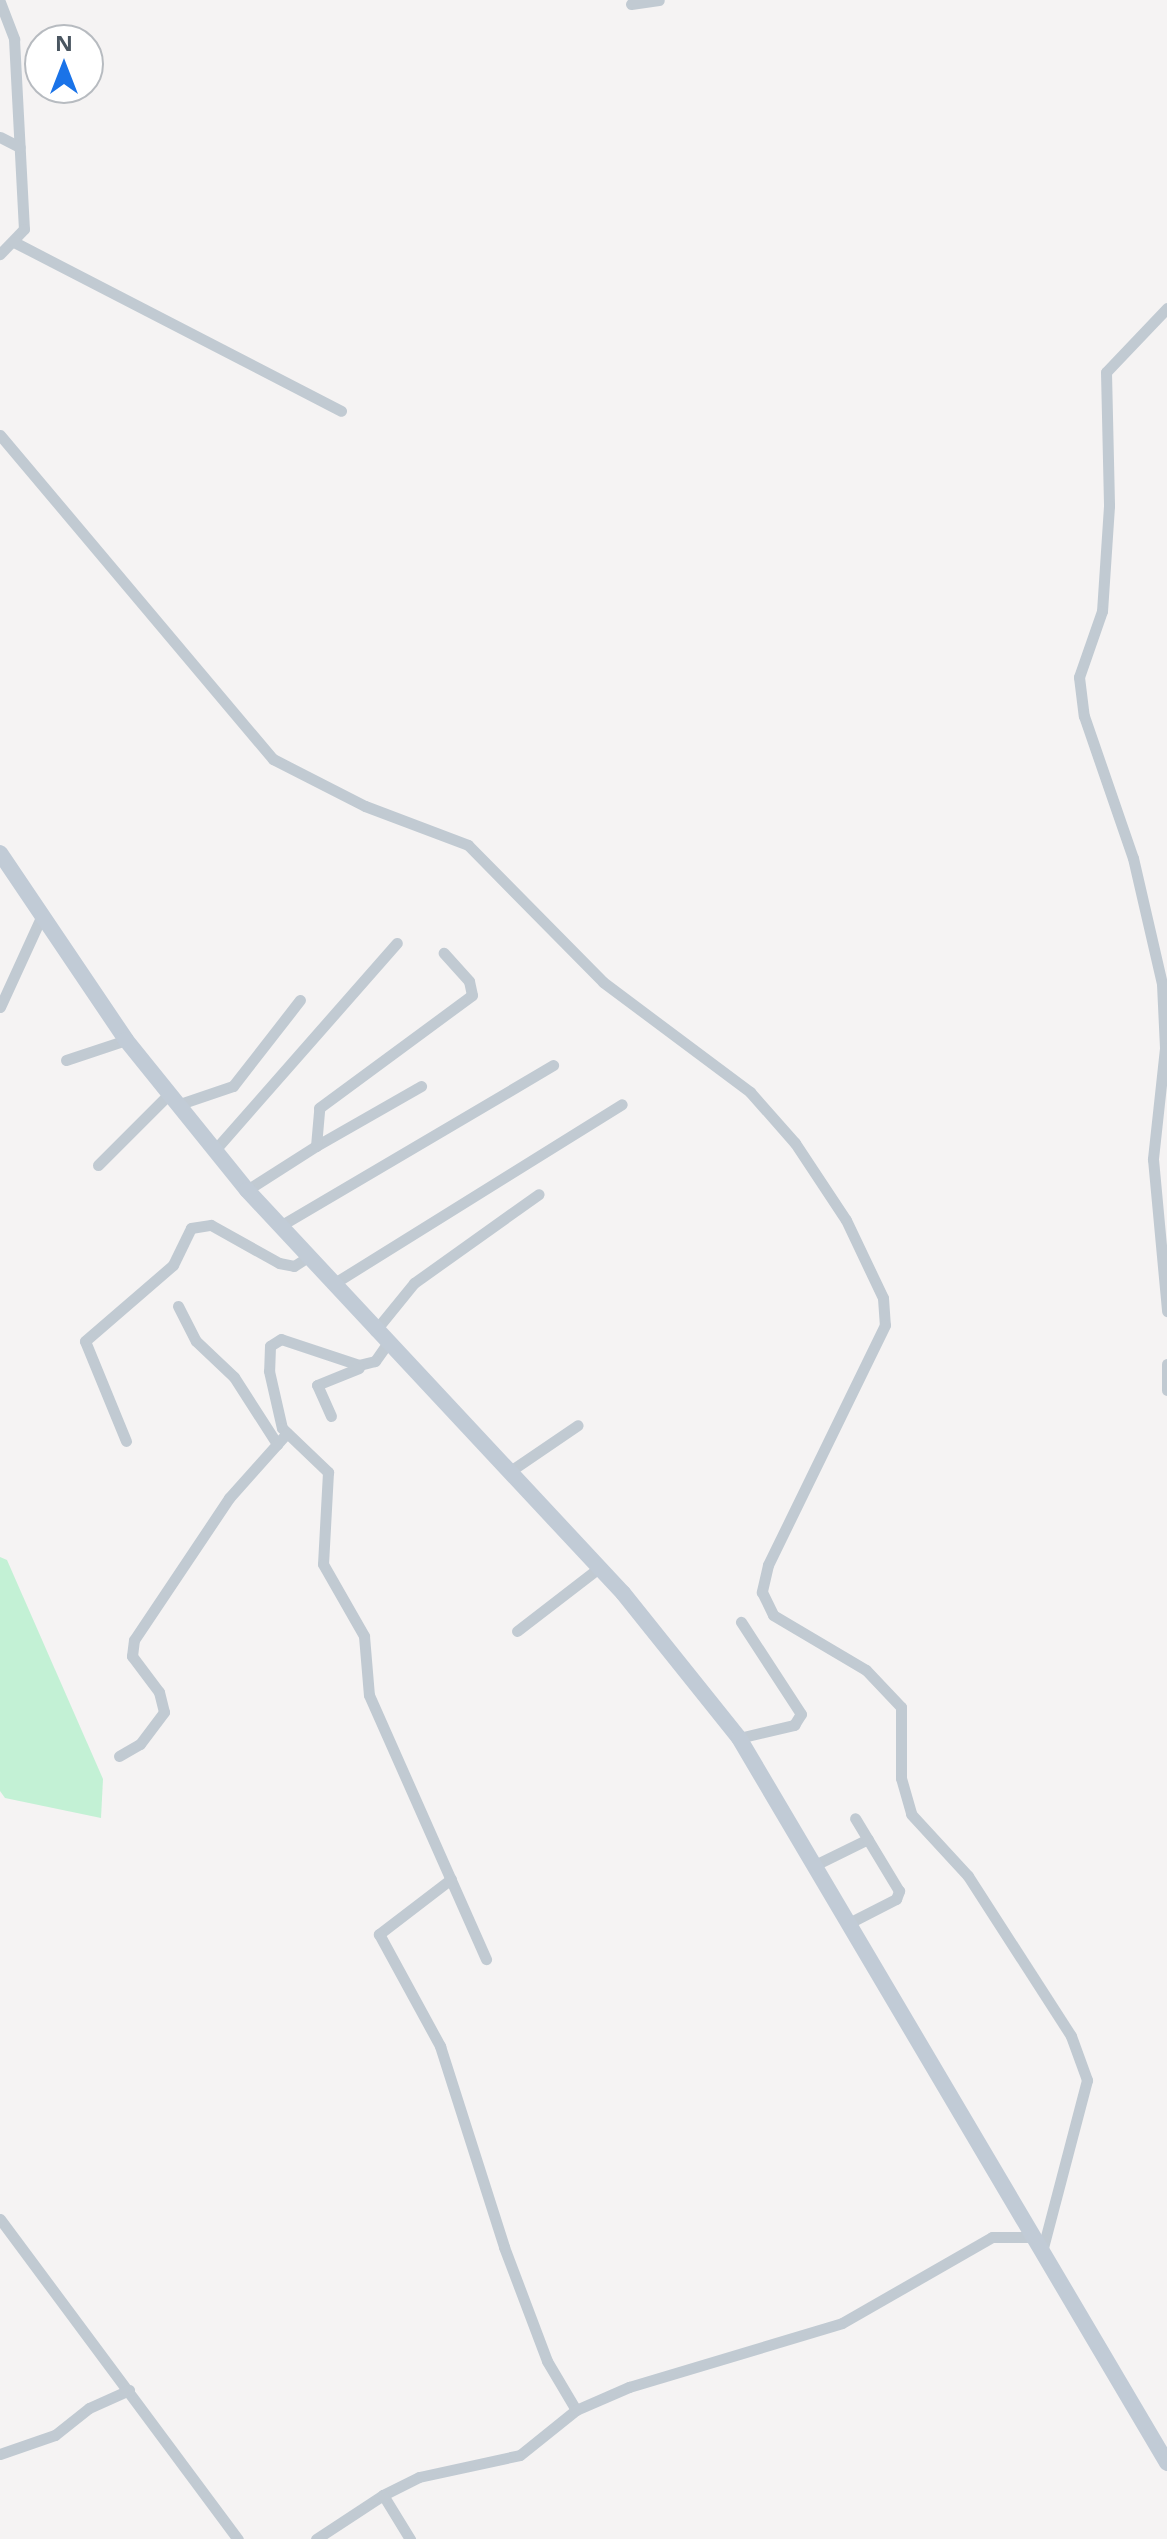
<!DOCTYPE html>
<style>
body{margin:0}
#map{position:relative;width:1167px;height:2539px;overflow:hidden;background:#f5f3f3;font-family:"Open Sans",sans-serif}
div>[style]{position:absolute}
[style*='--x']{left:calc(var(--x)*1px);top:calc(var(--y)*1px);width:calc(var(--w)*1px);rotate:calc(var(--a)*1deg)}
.green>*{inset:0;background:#c3f1d5}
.street>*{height:11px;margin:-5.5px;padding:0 5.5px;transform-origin:5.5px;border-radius:5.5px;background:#c1cad2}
.secondary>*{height:16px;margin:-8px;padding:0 8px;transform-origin:8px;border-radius:8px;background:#c1cbd6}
span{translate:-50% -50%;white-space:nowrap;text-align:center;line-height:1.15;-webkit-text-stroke:6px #fff;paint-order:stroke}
.north{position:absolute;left:24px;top:24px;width:80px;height:80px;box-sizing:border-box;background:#fff;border:2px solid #b7bbc0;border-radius:50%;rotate:0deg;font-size:22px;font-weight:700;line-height:32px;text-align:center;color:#4a5661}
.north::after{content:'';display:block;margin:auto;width:28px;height:36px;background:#1a73e8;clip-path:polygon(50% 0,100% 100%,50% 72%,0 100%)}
</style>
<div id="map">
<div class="green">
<div style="clip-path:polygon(0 1557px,7px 1560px,103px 1779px,101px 1818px,5px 1798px,0 1791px)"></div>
</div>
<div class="street">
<div style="--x:0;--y:2;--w:40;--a:69"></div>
<div style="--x:14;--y:39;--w:190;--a:87"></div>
<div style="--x:24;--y:229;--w:35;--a:134"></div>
<div style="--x:631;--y:4;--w:28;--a:-8"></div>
<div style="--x:0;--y:137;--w:22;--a:27"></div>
<div style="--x:14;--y:242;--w:368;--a:27.3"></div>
<div style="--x:1167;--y:308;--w:88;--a:133.6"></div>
<div style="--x:1106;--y:372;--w:134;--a:88.7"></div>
<div style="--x:1109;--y:506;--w:105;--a:93.8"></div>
<div style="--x:1102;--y:611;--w:70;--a:109.2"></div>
<div style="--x:1079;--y:677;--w:39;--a:83"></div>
<div style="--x:1084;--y:716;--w:150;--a:71"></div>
<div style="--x:1133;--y:858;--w:129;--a:77"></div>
<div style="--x:1162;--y:984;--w:64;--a:87.3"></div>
<div style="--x:1165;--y:1048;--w:112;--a:96.2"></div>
<div style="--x:1153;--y:1159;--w:153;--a:84.7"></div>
<div style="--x:0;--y:435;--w:424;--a:49.9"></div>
<div style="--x:273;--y:759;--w:103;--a:27.1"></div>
<div style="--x:365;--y:806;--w:110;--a:20.7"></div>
<div style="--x:468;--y:845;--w:192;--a:45.4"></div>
<div style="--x:603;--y:982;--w:184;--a:36.8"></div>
<div style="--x:750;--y:1092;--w:68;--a:48.6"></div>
<div style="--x:795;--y:1143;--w:92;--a:56.5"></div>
<div style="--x:846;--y:1220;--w:86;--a:64.6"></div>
<div style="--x:883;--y:1298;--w:27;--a:86"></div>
<div style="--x:885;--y:1325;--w:267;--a:116"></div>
<div style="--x:768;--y:1565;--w:28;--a:103"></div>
<div style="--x:762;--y:1592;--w:25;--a:64"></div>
<div style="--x:773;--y:1615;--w:108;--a:30.6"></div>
<div style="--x:866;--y:1670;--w:51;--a:46.6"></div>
<div style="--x:901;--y:1707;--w:71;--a:90"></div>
<div style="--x:901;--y:1778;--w:37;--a:74"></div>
<div style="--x:911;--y:1814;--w:84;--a:47.4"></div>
<div style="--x:968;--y:1876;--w:190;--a:57.2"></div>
<div style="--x:1071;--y:2036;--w:47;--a:70"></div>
<div style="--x:1087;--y:2080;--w:177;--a:104.7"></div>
<div style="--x:0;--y:1007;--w:103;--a:-65.4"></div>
<div style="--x:66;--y:1060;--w:63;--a:-18.4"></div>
<div style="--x:177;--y:1105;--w:59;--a:-18.7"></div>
<div style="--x:233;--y:1086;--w:109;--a:-52.1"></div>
<div style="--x:316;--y:1146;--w:121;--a:-29.7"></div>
<div style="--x:214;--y:1151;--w:277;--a:-48.7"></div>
<div style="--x:98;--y:1165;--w:99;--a:-45"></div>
<div style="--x:247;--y:1190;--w:82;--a:-32.5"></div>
<div style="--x:316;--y:1146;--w:38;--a:-85"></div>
<div style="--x:319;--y:1108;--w:190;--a:-36.4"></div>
<div style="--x:472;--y:995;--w:14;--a:-102"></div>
<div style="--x:469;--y:981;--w:38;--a:-132"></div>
<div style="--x:280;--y:1226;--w:317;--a:-30.5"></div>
<div style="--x:333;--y:1284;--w:340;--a:-31.9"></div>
<div style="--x:178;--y:1306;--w:39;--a:63"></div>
<div style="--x:196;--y:1341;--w:52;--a:43.5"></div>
<div style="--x:234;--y:1377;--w:80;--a:57.3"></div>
<div style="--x:375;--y:1331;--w:62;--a:-50.9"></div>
<div style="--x:414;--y:1283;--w:153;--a:-35.5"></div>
<div style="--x:387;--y:1344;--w:21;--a:125"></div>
<div style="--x:375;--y:1361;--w:16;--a:166"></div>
<div style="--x:359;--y:1365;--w:82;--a:-161.6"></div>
<div style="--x:281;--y:1339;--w:13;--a:148"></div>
<div style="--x:270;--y:1346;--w:25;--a:92"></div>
<div style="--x:269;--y:1371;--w:58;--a:77.2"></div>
<div style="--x:282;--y:1428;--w:64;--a:43.7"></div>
<div style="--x:328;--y:1472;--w:92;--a:93.1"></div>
<div style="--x:323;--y:1564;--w:83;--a:60.3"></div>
<div style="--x:364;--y:1636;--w:59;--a:85.2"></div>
<div style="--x:369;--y:1695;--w:289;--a:66.1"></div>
<div style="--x:1167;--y:1364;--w:26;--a:90"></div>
<div style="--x:331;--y:1416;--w:34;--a:-114"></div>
<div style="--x:317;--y:1385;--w:45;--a:-22"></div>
<div style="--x:126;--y:1441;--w:108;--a:-112.3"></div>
<div style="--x:85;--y:1341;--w:116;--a:-40.8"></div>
<div style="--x:173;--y:1265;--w:41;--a:-64.1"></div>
<div style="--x:191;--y:1228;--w:20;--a:-9"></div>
<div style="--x:211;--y:1225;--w:78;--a:29.2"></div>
<div style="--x:279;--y:1263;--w:15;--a:11"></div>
<div style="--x:294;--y:1266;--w:17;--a:-33"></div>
<div style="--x:509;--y:1472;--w:83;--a:-34.3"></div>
<div style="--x:517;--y:1631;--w:105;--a:-37.6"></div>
<div style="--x:739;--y:1738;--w:57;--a:-13.3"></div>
<div style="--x:794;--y:1725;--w:13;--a:-58"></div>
<div style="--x:801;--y:1714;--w:110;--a:-123.1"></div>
<div style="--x:119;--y:1756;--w:24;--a:-30"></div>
<div style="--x:140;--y:1744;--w:40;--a:-53"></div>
<div style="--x:164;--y:1712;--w:21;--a:-104"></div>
<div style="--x:159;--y:1692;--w:45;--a:-126.9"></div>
<div style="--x:132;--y:1656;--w:16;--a:-83"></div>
<div style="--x:134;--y:1640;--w:171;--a:-56.2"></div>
<div style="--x:229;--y:1498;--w:87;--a:-48.3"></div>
<div style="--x:813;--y:1866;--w:61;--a:-26.1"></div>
<div style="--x:451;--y:1879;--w:91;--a:142.6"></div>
<div style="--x:379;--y:1934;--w:128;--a:61.4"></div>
<div style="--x:440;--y:2046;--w:211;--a:72.3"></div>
<div style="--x:504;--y:2247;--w:122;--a:69.3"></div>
<div style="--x:547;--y:2361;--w:57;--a:59.4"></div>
<div style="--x:849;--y:1923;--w:53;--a:-27.1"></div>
<div style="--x:896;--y:1899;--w:9;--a:-69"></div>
<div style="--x:899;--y:1891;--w:85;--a:-121.1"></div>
<div style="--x:0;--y:2219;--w:399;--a:53.4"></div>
<div style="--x:0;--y:2454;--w:58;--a:-19.1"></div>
<div style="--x:55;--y:2435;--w:43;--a:-38.5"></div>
<div style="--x:89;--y:2408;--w:44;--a:-24.2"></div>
<div style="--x:383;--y:2495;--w:40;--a:-26.6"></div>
<div style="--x:419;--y:2477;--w:103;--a:-12.3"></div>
<div style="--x:520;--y:2455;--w:72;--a:-38.8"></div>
<div style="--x:576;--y:2410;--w:58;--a:-23.5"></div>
<div style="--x:629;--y:2387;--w:222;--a:-16.7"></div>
<div style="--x:842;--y:2323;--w:173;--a:-29.8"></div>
<div style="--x:992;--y:2237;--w:40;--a:0"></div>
<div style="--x:316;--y:2539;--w:80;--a:-33.3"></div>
<div style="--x:383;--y:2495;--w:52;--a:58.5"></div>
</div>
<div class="secondary">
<div style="--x:0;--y:853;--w:225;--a:56"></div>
<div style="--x:126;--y:1040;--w:193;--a:51.1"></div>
<div style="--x:247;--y:1190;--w:551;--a:46.99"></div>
<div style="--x:623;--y:1593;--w:186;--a:51.3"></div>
<div style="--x:739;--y:1738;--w:842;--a:59.44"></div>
</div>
<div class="north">N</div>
</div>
